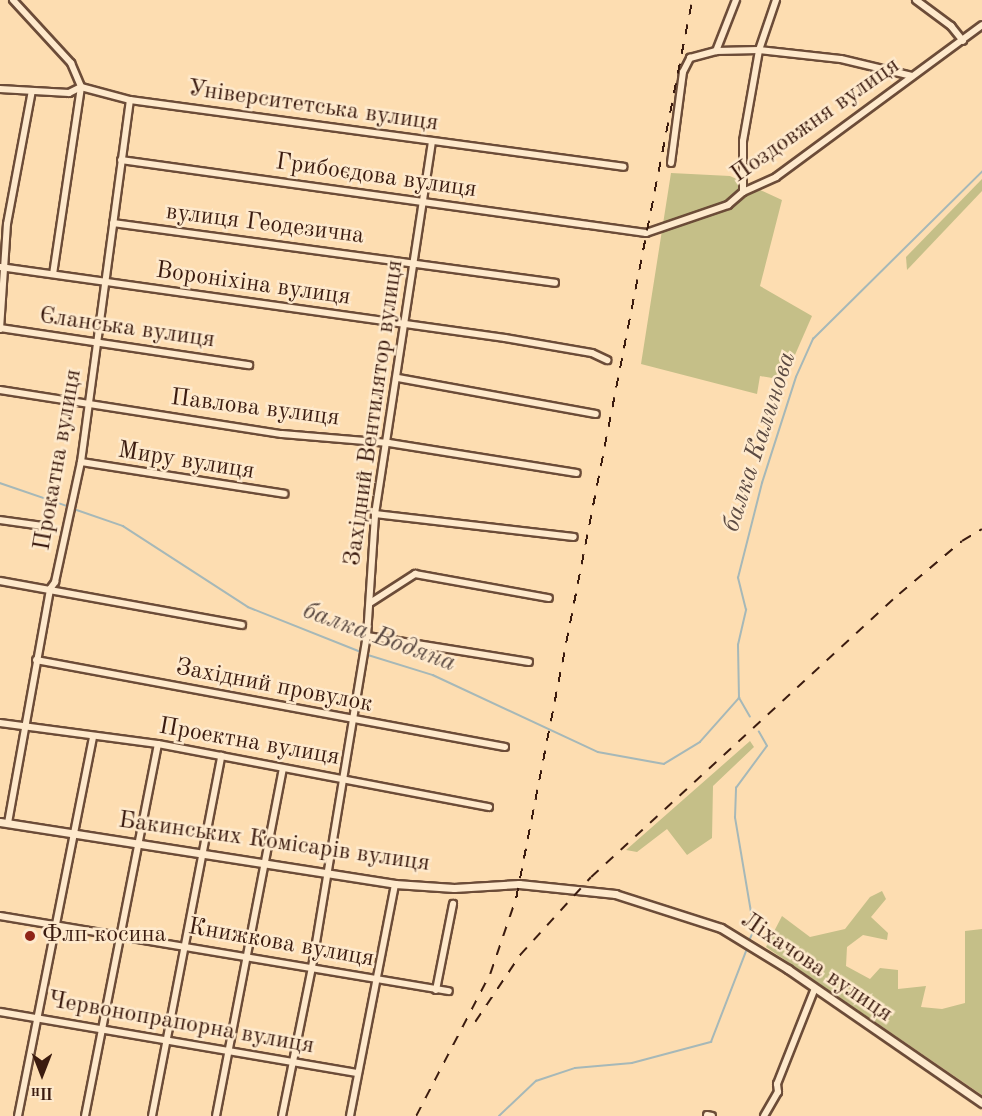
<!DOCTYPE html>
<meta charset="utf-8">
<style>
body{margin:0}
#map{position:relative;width:982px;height:1116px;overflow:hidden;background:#fdddb1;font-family:"Old Standard TT",serif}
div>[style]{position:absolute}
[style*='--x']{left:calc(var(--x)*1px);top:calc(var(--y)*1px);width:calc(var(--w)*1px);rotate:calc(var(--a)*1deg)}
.green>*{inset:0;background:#c5bf88}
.stream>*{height:1.5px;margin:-0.75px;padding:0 0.75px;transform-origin:0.75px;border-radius:0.75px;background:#a6b8b8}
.roads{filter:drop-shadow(2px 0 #6c4c38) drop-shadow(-2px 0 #6c4c38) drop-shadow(0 2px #6c4c38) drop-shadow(0 -2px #6c4c38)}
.minor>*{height:6px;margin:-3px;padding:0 3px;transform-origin:3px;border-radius:3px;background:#fee9cc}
.tertiary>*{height:7px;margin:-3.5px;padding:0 3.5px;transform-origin:3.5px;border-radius:3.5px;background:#fee9cc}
.rail>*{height:1.5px;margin-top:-0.75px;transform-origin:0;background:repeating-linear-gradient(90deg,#3b1b0f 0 10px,transparent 0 20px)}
.dots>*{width:16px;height:16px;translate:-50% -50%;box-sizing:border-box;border:3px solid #fee9cc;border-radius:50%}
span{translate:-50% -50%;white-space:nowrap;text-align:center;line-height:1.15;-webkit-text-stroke:5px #fee9cc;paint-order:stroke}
.street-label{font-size:24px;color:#3b1b0f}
.poi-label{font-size:24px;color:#3b1b0f}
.left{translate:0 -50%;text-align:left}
.water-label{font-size:26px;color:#5b4a42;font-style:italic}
.north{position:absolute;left:12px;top:1044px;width:60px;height:60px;-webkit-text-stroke:4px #fee9cc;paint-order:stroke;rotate:180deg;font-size:16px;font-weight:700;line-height:24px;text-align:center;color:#3b1b0f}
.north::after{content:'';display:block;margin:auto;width:21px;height:27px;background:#3b1b0f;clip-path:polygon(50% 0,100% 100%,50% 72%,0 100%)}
</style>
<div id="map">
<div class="green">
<div style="clip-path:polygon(671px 173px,730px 176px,782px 200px,760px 286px,812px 316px,784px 380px,760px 376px,757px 394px,641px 364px)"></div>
<div style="clip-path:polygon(982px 179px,982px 191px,907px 270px,906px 257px)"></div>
<div style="clip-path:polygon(750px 741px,754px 747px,713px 786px,712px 838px,687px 855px,667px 829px,637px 852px,626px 850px)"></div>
<div style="clip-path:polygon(882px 891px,886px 899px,871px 917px,888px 933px,887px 940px,863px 935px,847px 947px,846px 966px,870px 979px,880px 968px,898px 970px,898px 989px,926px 986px,921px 1007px,942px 1009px,965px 1003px,965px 931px,982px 929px,982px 1095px,766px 947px,782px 916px,810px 937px,845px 929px,870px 897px)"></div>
</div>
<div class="stream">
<div style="--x:0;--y:483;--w:74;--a:18.9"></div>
<div style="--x:74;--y:509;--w:52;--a:19.1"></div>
<div style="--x:123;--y:526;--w:149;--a:32.9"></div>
<div style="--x:248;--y:607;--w:122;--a:21.7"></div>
<div style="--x:365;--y:654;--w:71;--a:17.2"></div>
<div style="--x:433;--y:675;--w:182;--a:25"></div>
<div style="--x:598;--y:752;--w:67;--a:10.3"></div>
<div style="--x:664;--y:764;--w:42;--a:-31.4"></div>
<div style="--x:700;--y:742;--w:59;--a:-48.4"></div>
<div style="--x:750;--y:717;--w:22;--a:-120"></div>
<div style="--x:739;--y:698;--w:53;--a:-91.1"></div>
<div style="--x:738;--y:645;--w:36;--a:-77"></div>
<div style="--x:746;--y:610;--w:33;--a:-104"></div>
<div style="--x:738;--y:578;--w:98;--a:-75.8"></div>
<div style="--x:762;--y:483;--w:111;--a:-72.2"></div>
<div style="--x:796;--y:377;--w:42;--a:-65.9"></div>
<div style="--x:813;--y:339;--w:238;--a:-44.7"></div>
<div style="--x:749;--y:941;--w:12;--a:-66"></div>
<div style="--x:754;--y:930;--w:114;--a:-99.6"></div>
<div style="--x:735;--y:818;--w:30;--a:-88"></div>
<div style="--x:736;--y:788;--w:52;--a:-53.6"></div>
<div style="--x:767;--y:746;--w:16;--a:-120"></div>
<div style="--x:499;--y:1116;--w:51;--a:-43.4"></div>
<div style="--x:536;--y:1081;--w:41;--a:-18.4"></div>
<div style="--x:575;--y:1068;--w:57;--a:-5"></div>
<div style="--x:632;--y:1063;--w:82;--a:-14.9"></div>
<div style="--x:711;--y:1042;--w:103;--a:-68.9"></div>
</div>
<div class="roads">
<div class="minor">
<div style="--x:13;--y:0;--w:86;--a:47.4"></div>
<div style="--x:71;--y:63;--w:26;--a:67"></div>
<div style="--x:81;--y:87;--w:189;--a:98.5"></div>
<div style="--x:916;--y:0;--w:44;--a:36.6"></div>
<div style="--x:951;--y:26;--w:19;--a:51"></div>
<div style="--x:716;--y:51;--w:55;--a:-68.6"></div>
<div style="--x:0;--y:89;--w:69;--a:3.3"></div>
<div style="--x:69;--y:93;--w:13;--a:-27"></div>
<div style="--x:81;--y:87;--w:51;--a:14.9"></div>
<div style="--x:130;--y:100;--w:498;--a:7.7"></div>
<div style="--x:121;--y:160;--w:530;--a:7.92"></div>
<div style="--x:646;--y:233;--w:87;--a:-18.9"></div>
<div style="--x:728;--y:205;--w:20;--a:-41"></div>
<div style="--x:743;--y:192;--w:36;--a:-24"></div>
<div style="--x:776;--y:177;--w:256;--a:-36.4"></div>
<div style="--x:671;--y:163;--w:92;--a:-82.5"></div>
<div style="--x:683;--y:72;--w:16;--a:-63"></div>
<div style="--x:690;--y:58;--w:27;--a:-15"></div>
<div style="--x:716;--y:51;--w:43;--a:-1.3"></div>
<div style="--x:759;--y:50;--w:82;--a:6.3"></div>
<div style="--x:841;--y:59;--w:73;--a:13.5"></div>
<div style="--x:743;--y:192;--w:51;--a:-90"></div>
<div style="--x:743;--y:141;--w:92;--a:-80"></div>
<div style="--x:759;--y:50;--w:53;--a:-71.2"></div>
<div style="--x:113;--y:223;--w:446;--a:7.7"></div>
<div style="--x:0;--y:267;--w:510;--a:8"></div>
<div style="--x:505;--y:338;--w:88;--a:9.8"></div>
<div style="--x:592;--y:353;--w:17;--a:25"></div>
<div style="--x:0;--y:328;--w:252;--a:8.5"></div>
<div style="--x:0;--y:329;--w:105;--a:-86.2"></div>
<div style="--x:7;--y:224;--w:135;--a:-79.4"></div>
<div style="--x:398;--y:378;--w:201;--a:10.3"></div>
<div style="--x:0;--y:390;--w:285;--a:8.9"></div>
<div style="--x:282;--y:434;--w:107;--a:4.8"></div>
<div style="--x:389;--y:443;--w:190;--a:9.1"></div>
<div style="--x:81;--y:462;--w:206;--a:8.9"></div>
<div style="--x:375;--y:514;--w:200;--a:6.6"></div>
<div style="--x:0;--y:520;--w:42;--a:8.1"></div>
<div style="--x:0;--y:581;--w:246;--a:10.3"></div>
<div style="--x:370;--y:603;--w:54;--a:-32.8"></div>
<div style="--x:415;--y:574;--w:136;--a:10.2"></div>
<div style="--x:367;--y:636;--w:164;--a:9.1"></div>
<div style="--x:36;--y:660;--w:477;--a:10.5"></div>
<div style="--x:0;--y:723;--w:159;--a:7.6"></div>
<div style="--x:158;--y:744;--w:337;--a:10.8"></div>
<div style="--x:8;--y:823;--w:238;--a:-79.8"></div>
<div style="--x:50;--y:589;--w:9;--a:-54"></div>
<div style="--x:55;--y:582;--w:123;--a:-77.8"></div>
<div style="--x:81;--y:462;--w:365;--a:-82.3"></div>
<div style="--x:0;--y:916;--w:455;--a:9.5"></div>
<div style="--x:436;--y:990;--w:88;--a:-78.8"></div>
<div style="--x:0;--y:1012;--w:362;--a:9.7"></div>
<div style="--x:707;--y:1115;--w:5;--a:11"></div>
<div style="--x:18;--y:1116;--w:387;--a:-78.8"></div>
<div style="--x:85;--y:1116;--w:379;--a:-78.9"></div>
<div style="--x:152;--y:1116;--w:367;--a:-79.1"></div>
<div style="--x:216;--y:1116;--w:354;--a:-79.1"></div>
<div style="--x:282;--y:1116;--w:152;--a:-78.6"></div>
<div style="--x:312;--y:967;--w:336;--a:-80.6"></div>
<div style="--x:367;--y:636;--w:122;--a:-86.2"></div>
<div style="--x:375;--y:514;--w:377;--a:-81.3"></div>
<div style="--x:350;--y:1116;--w:236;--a:-79"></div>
<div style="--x:764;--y:1116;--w:28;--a:-60"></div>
<div style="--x:778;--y:1092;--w:8;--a:-97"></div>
<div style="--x:777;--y:1084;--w:103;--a:-68.4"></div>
</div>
<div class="tertiary">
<div style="--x:0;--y:822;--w:400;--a:8.9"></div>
<div style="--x:395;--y:884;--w:59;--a:3.9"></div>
<div style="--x:454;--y:888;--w:65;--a:-3.5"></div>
<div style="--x:519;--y:884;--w:97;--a:5.9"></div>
<div style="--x:615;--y:894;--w:111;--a:17.8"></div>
<div style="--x:721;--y:928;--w:79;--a:31.5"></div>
<div style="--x:788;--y:969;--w:236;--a:34.6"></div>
</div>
</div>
<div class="rail">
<div style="--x:475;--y:1022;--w:81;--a:-56.1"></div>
<div style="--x:520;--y:955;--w:105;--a:-47.7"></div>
<div style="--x:591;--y:877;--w:418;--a:-42.6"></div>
<div style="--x:899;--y:594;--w:82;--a:-40.1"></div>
<div style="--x:962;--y:541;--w:23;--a:-31"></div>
<div style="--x:416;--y:1116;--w:160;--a:-62.5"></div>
<div style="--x:490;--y:974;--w:80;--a:-71.1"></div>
<div style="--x:516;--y:898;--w:915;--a:-78.91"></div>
</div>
<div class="dots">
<div style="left:30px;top:936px;background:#8f2418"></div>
</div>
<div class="street-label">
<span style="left:313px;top:107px;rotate:8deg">Університетська вулиця</span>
<span style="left:816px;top:121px;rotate:-35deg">Поздовжня вулиця</span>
<span style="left:376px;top:177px;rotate:8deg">Грибоєдова вулиця</span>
<span style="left:265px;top:225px;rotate:7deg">вулиця Геодезична</span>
<span style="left:253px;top:285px;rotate:8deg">Вороніхіна вулиця</span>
<span style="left:127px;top:329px;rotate:8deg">Єланська вулиця</span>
<span style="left:255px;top:409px;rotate:7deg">Павлова вулиця</span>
<span style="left:375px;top:413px;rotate:-82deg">Західний Вентилятор вулиця</span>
<span style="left:59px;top:460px;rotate:-80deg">Прокатна вулиця</span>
<span style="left:186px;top:462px;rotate:9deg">Миру вулиця</span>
<span style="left:274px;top:687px;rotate:11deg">Західний провулок</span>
<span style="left:249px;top:743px;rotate:10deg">Проектна вулиця</span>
<span style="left:274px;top:843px;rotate:8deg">Бакинських Комісарів вулиця</span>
<span style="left:281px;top:944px;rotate:10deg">Книжкова вулиця</span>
<span style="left:816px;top:968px;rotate:34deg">Ліхачова вулиця</span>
<span style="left:181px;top:1024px;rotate:10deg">Червонопрапорна вулиця</span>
</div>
<div class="poi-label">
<span class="left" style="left:42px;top:936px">Флп косина</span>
</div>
<div class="water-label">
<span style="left:760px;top:442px;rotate:-72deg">балка Калинова</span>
<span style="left:379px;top:638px;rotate:20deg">балка Водяна</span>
</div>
<div class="north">Пн</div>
</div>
